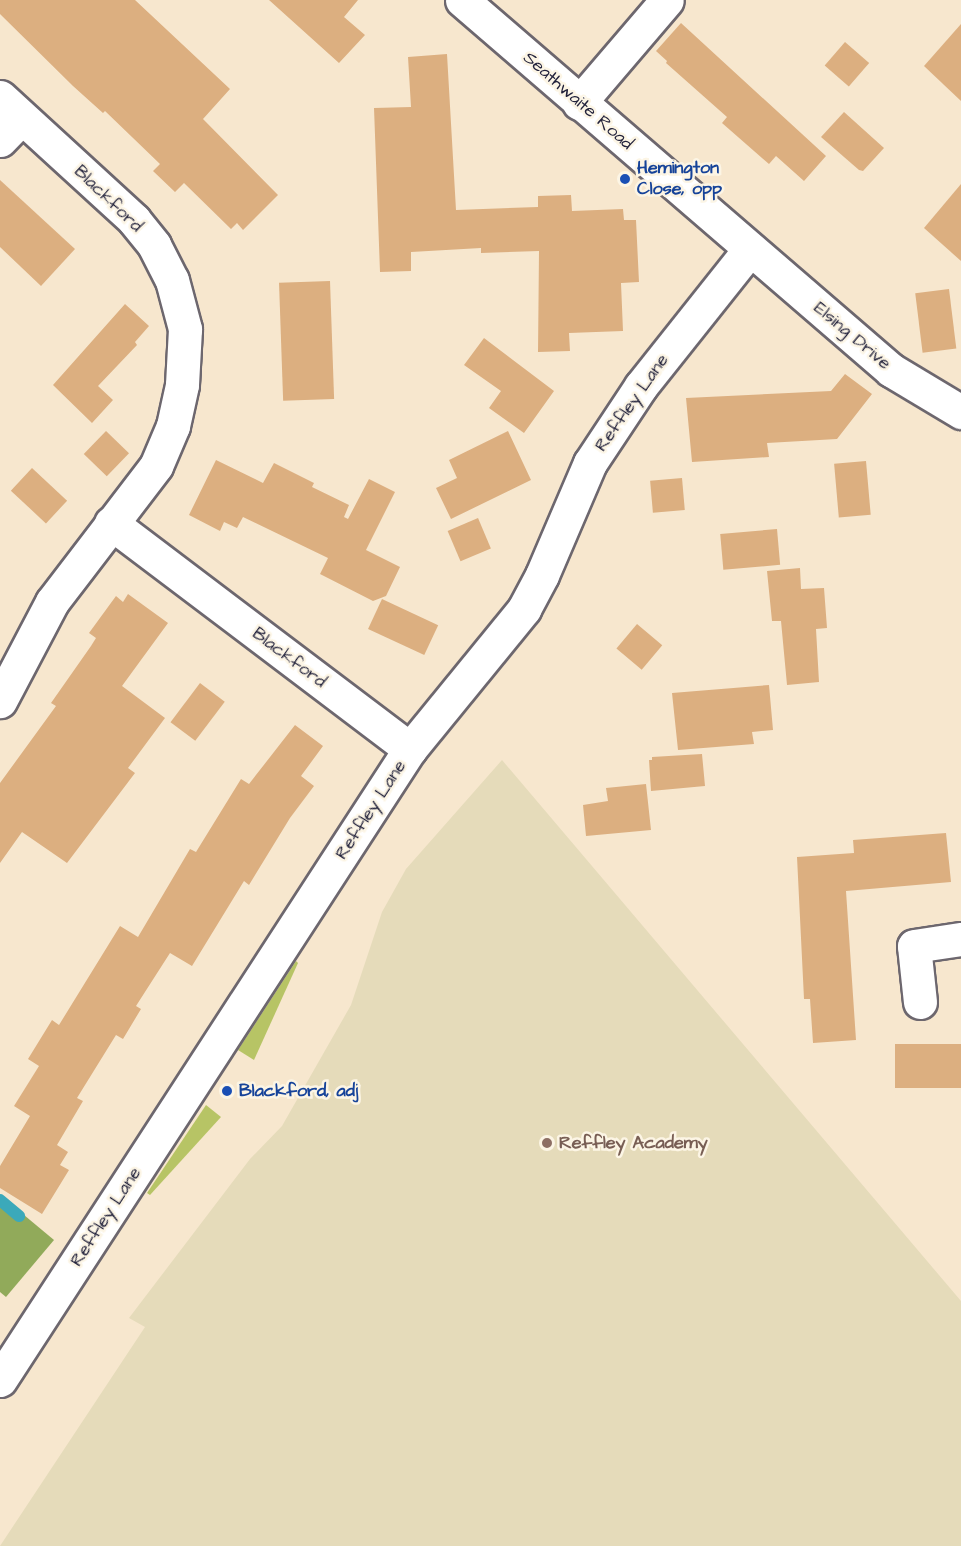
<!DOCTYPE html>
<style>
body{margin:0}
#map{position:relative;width:961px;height:1546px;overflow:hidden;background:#f7e7ce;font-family:"Architects Daughter",sans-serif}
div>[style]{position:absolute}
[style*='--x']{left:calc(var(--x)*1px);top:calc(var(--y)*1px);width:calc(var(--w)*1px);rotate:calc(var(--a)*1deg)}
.built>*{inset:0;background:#e5dbba}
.green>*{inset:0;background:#b7c465}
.forest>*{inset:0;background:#91aa5a}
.stream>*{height:12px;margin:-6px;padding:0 6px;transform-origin:6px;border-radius:6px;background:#3ba9ba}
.building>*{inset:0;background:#dcaf80;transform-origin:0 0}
.roads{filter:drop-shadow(2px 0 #6d676e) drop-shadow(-2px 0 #6d676e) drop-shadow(0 2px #6d676e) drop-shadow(0 -2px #6d676e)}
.minor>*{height:33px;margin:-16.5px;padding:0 16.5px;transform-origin:16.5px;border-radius:16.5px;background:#fff}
.dots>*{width:16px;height:16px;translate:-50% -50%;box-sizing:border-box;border:3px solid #fcf5e5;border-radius:50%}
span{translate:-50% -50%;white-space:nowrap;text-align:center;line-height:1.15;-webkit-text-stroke:5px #fcf5e5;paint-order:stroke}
.street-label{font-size:18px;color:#22223b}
.transit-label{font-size:18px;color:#164399;font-weight:700}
.left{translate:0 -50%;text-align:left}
.education-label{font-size:18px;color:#785e54;font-weight:700}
</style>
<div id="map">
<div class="built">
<div style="clip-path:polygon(502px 760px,961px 1301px,961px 1546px,0 1546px,145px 1327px,129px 1318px,250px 1159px,282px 1126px,351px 1005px,382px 912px,406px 869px)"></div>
</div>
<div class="green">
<div style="clip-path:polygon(296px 961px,298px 963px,254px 1060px,238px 1050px)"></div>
<div style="clip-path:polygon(206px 1105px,221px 1117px,150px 1195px,147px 1193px)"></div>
</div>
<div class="forest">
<div style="clip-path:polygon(0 1195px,54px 1240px,6px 1297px,0 1292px)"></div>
</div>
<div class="stream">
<div style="--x:0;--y:1200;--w:25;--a:40"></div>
</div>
<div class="building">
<div style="clip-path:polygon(0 0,135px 0,230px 89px,203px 119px,278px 195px,243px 230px,237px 223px,231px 229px,184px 183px,175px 192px,153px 171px,160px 164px,105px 111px,103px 113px,73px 86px,0 14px)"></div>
<div style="clip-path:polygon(269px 0,358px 0,344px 17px,365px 35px,339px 63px)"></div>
<div style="clip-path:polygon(681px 23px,826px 156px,804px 181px,776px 156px,769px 164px,722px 123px,727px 117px,666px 63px,667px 61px,656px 51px)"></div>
<div style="clip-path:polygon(961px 24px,961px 101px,924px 66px)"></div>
<div style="left:845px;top:42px;width:32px;height:31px;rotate:41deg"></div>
<div style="clip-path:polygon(447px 54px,456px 210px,538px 207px,538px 196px,571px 195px,572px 211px,623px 209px,624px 220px,636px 220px,639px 282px,621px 283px,623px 331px,569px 333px,570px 351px,538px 352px,539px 251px,481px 253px,481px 248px,411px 252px,411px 271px,380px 272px,374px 108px,411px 107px,408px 57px)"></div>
<div style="clip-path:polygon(844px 112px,884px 148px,863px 171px,859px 170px,821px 137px)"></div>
<div style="clip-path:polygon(0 180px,75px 249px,41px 286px,0 247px)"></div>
<div style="clip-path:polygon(961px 184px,961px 261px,924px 228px)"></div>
<div style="left:330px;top:281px;width:118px;height:51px;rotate:88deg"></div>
<div style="left:949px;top:289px;width:60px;height:34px;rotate:83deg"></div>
<div style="clip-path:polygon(125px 304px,149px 326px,135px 342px,137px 345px,98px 386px,113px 400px,92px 423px,53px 385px)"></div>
<div style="clip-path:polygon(484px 338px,554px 391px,524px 433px,489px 408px,501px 391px,464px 365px)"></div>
<div style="clip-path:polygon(845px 374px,872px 394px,837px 439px,767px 443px,769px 457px,692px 462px,686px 398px,831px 391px)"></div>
<div style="left:106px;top:431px;width:32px;height:32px;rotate:44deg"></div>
<div style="clip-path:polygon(508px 431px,531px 480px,451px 519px,436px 488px,457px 478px,449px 460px)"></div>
<div style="clip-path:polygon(216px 460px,263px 483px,274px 463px,314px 483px,312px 487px,349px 505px,344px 517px,348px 519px,369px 479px,395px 492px,366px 550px,400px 567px,386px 596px,373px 601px,320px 574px,328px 558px,243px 517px,237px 528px,224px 522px,220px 531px,189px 515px)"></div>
<div style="left:866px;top:461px;width:54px;height:32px;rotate:85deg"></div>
<div style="left:32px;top:468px;width:48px;height:31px;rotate:43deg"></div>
<div style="left:682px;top:478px;width:32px;height:32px;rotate:85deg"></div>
<div style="left:478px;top:518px;width:33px;height:33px;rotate:67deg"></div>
<div style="left:777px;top:529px;width:36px;height:57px;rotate:85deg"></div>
<div style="clip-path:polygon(800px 568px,801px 589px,824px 588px,827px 628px,816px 629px,819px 682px,787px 685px,781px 621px,772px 621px,767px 571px)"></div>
<div style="clip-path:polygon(128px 594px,168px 623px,122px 686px,165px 718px,128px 768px,135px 773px,67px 863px,22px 832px,0 863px,0 783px,56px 706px,51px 703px,91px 646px,96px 638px,89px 633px,116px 596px,123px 602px)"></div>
<div style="left:382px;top:599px;width:62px;height:33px;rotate:25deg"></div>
<div style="left:637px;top:624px;width:33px;height:32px;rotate:40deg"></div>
<div style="left:200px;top:683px;width:31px;height:49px;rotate:37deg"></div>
<div style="clip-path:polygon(769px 685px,773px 730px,752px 732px,754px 744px,678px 750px,672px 693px)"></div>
<div style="clip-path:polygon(295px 725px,323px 746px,301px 776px,314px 786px,290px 818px,249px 885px,244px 881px,192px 966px,170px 953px,136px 1006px,141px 1009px,123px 1039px,116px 1035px,77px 1098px,83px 1101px,57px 1145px,68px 1152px,60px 1165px,69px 1170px,42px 1214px,0 1188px,0 1166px,30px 1116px,14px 1106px,39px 1066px,28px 1059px,52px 1020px,59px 1025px,120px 926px,138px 937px,190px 849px,196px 852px,241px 779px,249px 784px)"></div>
<div style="clip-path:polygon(702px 754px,705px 786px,651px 791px,649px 760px,652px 760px,652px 757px)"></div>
<div style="clip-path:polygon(646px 784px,651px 830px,586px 836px,583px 805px,608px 801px,606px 788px)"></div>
<div style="clip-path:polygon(946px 833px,951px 882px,846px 891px,856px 1040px,813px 1043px,810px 999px,804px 999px,797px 857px,854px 853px,853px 840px)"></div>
<div style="left:961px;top:1044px;width:44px;height:66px;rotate:90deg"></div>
</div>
<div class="roads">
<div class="minor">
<div style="--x:462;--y:0;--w:567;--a:40.78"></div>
<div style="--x:891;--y:370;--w:82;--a:31"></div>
<div style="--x:0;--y:97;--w:182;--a:42.5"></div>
<div style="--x:134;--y:220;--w:32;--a:51"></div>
<div style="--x:154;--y:245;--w:39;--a:63"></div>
<div style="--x:172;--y:280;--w:51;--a:75.1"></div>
<div style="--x:185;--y:329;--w:56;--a:93.1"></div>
<div style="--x:182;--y:385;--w:42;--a:102.4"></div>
<div style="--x:173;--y:426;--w:43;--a:113"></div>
<div style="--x:156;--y:466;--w:171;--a:127.4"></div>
<div style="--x:52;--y:602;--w:112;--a:117.7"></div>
<div style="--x:579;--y:103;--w:135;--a:-49.5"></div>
<div style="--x:0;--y:140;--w:30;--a:-46"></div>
<div style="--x:111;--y:523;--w:375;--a:37.1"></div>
<div style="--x:920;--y:1002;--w:56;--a:-96.1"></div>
<div style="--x:914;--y:946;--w:48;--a:-8.5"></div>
<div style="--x:0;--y:1380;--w:753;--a:-56.99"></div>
<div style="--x:410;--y:749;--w:181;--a:-50.8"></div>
<div style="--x:524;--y:609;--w:38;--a:-62"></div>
<div style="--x:542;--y:575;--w:122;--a:-66.8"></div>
<div style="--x:590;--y:463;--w:92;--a:-56.5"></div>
<div style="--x:641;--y:386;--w:175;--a:-51.5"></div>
</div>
</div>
<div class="dots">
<div style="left:625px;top:179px;background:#1a4fb4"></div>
<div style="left:227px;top:1091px;background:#1a4fb4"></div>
<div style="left:547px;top:1143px;background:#8d6e63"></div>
</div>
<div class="street-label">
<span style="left:578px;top:101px;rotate:41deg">Seathwaite Road</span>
<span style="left:108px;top:199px;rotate:44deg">Blackford</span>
<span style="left:852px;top:336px;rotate:40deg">Elsing Drive</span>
<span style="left:632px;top:403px;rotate:-55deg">Reffley Lane</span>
<span style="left:289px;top:658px;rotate:37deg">Blackford</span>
<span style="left:371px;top:810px;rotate:-57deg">Reffley Lane</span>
<span style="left:106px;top:1217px;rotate:-57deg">Reffley Lane</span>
</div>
<div class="transit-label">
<span class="left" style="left:637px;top:179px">Hemington<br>Close, opp</span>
<span class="left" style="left:239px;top:1091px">Blackford, adj</span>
</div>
<div class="education-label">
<span class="left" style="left:559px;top:1143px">Reffley Academy</span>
</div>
</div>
